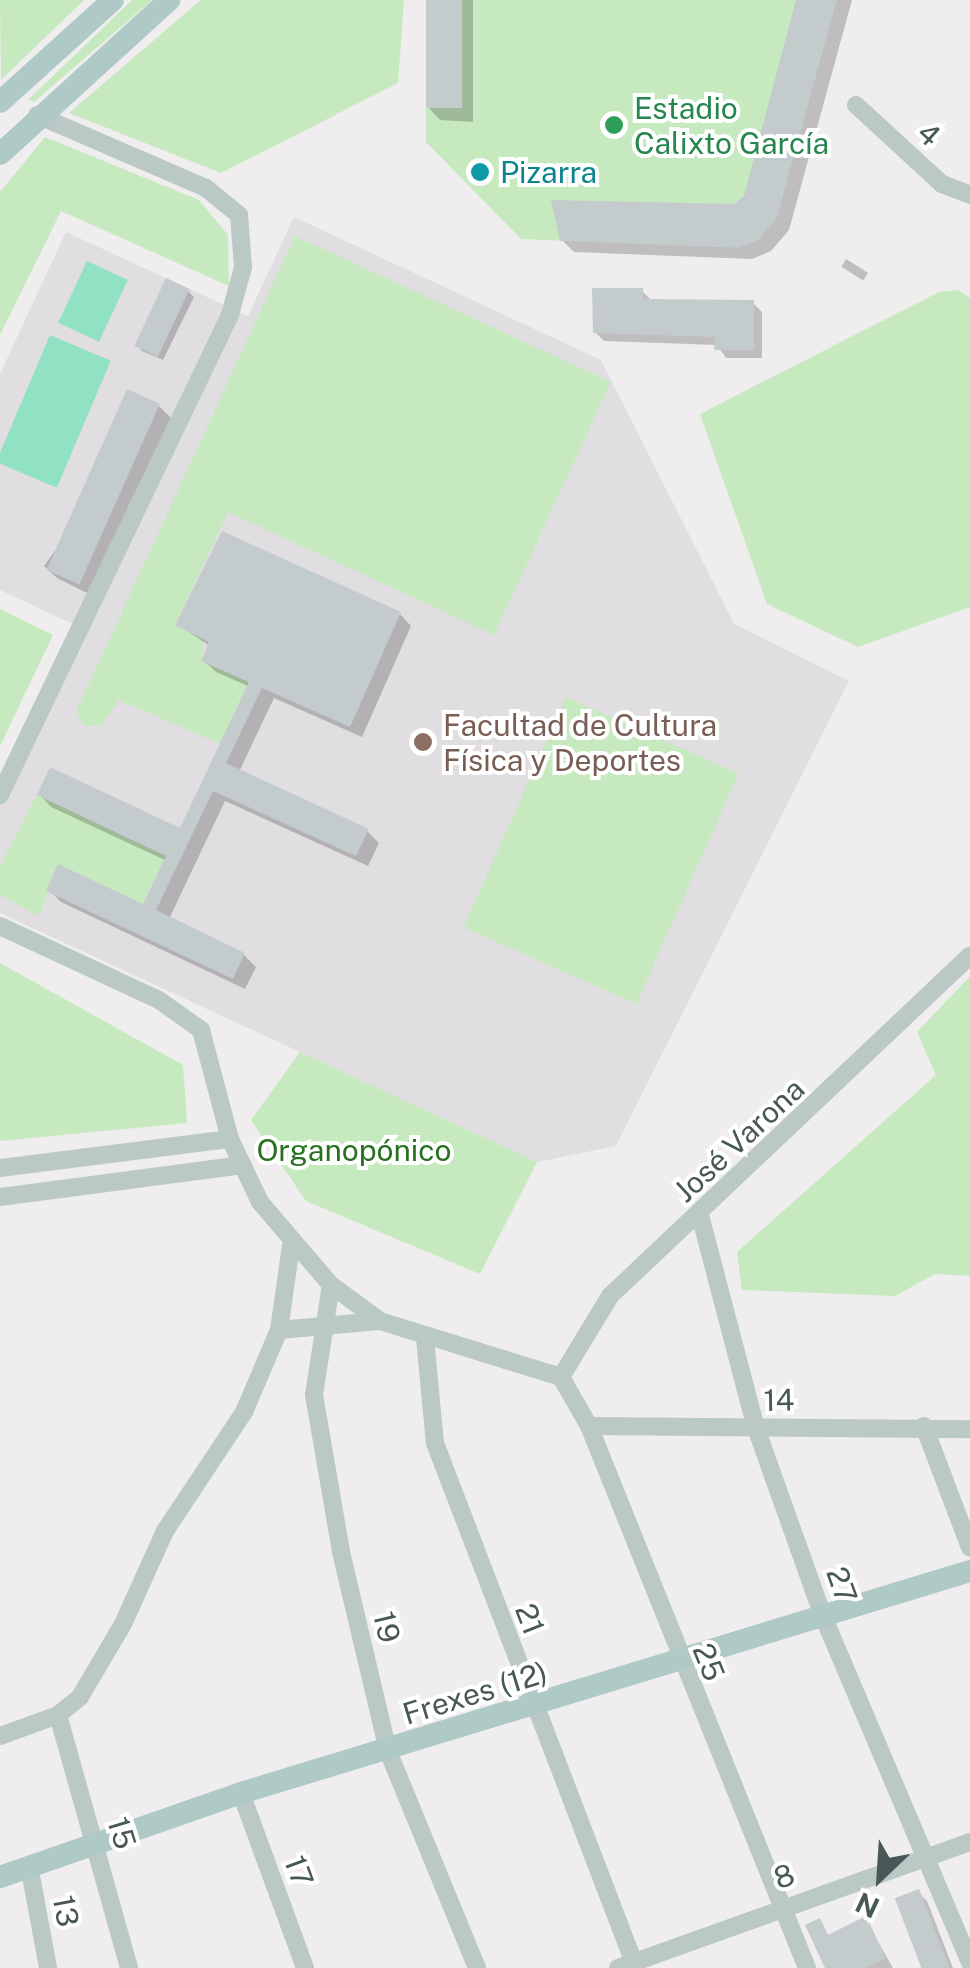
<!DOCTYPE html>
<meta charset="utf-8">
<style>
body{margin:0}
#map{position:relative;width:970px;height:1968px;overflow:hidden;background:#efedee;font-family:"Public Sans",sans-serif}
div>[style]{position:absolute}
[style*='--x']{left:calc(var(--x)*1px);top:calc(var(--y)*1px);width:calc(var(--w)*1px);rotate:calc(var(--a)*1deg)}
.education>*{inset:0;background:#e0dee0}
.green>*{inset:0;background:#c7e9bf;transform-origin:0 0}
.water>*{inset:0;background:#91e1c3;transform-origin:0 0}
.shadow>*{inset:0;background:#0003;transform-origin:0 0}
.building>*{inset:0;background:#c4cbcc;transform-origin:0 0}
.minor>*{height:18px;margin:-9px;padding:0 9px;transform-origin:9px;border-radius:9px;background:#bac8c6}
.major>*{height:22px;margin:-11px;padding:0 11px;transform-origin:11px;border-radius:11px;background:#afc9c7}
.dots>*{width:28px;height:28px;translate:-50% -50%;box-sizing:border-box;border:5px solid #fff;border-radius:50%}
span{translate:-50% -50%;white-space:nowrap;text-align:center;line-height:1.15;-webkit-text-stroke:8px #fff;paint-order:stroke}
.leisure-label{font-size:30px;color:#27864d}
.left{translate:0 -50%;text-align:left}
.street-label{font-size:30px;color:#475856}
.culture-label{font-size:30px;color:#0d838f}
.education-label{font-size:30px;color:#785e54}
.park-label{font-size:30px;color:#277120}
.north{position:absolute;left:830px;top:1828px;width:100px;height:100px;-webkit-text-stroke:8px #fff;paint-order:stroke;rotate:205deg;font-size:28px;font-weight:700;line-height:40px;text-align:center;color:#475856}
.north::after{content:'';display:block;margin:auto;width:35px;height:45px;background:#475856;clip-path:polygon(50% 0,100% 100%,50% 72%,0 100%)}
</style>
<div id="map">
<div class="education">
<div style="clip-path:polygon(294px 217px,601px 360px,734px 624px,849px 681px,616px 1146px,537px 1162px,0 913px,0 804px,81px 628px,0 590px,0 374px,66px 232px,248px 316px)"></div>
</div>
<div class="green">
<div style="clip-path:polygon(0 0,84px 0,1px 80px)"></div>
<div style="clip-path:polygon(132px 0,152px 0,34px 102px,28px 100px)"></div>
<div style="clip-path:polygon(201px 0,404px 0,398px 83px,221px 173px,69px 113px)"></div>
<div style="clip-path:polygon(426px 0,837px 0,777px 218px,759px 240px,739px 248px,521px 239px,426px 142px)"></div>
<div style="clip-path:polygon(45px 137px,199px 200px,228px 235px,229px 286px,61px 211px,0 335px,0 192px)"></div>
<div style="clip-path:polygon(295px 236px,611px 382px,494px 635px,228px 512px,175px 625px,204px 640px,201px 661px,249px 682px,220px 744px,119px 700px,102px 725px,85px 726px,76px 712px)"></div>
<div style="clip-path:polygon(958px 290px,970px 298px,970px 607px,858px 647px,767px 604px,700px 414px,939px 292px)"></div>
<div style="clip-path:polygon(0 609px,53px 635px,0 746px)"></div>
<div style="left:566px;top:697px;width:189px;height:252px;rotate:24deg"></div>
<div style="clip-path:polygon(37px 795px,166px 856px,143px 904px,58px 865px,39px 916px,0 895px,0 866px)"></div>
<div style="clip-path:polygon(0 963px,183px 1065px,187px 1123px,0 1141px)"></div>
<div style="clip-path:polygon(970px 976px,970px 1276px,935px 1274px,895px 1296px,742px 1290px,737px 1252px,936px 1075px,917px 1032px)"></div>
<div style="clip-path:polygon(300px 1052px,537px 1162px,480px 1274px,306px 1201px,251px 1120px)"></div>
</div>
<div class="water">
<div style="left:87px;top:261px;width:45px;height:68px;rotate:25deg"></div>
<div style="left:50px;top:335px;width:66px;height:138px;rotate:23deg"></div>
</div>
<div class="shadow">
<div style="clip-path:polygon(428px 0,473px 0,473px 122px,440px 120px,428px 107px)"></div>
<div style="clip-path:polygon(799px 0,852px 0,789px 230px,771px 251px,752px 259px,574px 252px,562px 240px,735px 206px,746px 198px)"></div>
<div style="left:846px;top:259px;width:26px;height:9px;rotate:32deg"></div>
<div style="clip-path:polygon(188px 291px,194px 297px,163px 360px,142px 351px,137px 345px)"></div>
<div style="clip-path:polygon(642px 291px,651px 300px,753px 303px,762px 312px,762px 358px,726px 358px,717px 345px,604px 341px,595px 332px)"></div>
<div style="clip-path:polygon(159px 406px,171px 418px,87px 593px,57px 578px,44px 566px)"></div>
<div style="clip-path:polygon(400px 614px,411px 626px,362px 737px,274px 698px,239px 772px,367px 831px,379px 843px,368px 866px,225px 801px,169px 919px,244px 955px,256px 967px,245px 989px,61px 902px,49px 890px,144px 908px,167px 861px,51px 807px,40px 795px,181px 831px,250px 687px,216px 672px,204px 661px,210px 646px,178px 625px)"></div>
<div style="clip-path:polygon(918px 1892px,927px 1901px,953px 1968px,924px 1968px)"></div>
<div style="clip-path:polygon(865px 1919px,893px 1968px,828px 1968px,819px 1921px,829px 1937px)"></div>
</div>
<div class="building">
<div style="left:426px;top:0;width:36px;height:108px"></div>
<div style="clip-path:polygon(796px 0,837px 0,777px 218px,759px 240px,739px 248px,560px 241px,551px 200px,734px 204px,744px 196px)"></div>
<div style="left:166px;top:278px;width:26px;height:75px;rotate:25deg"></div>
<div style="clip-path:polygon(592px 288px,643px 288px,643px 299px,754px 300px,754px 350px,714px 350px,715px 337px,593px 333px)"></div>
<div style="left:127px;top:389px;width:36px;height:198px;rotate:24deg"></div>
<div style="clip-path:polygon(222px 531px,401px 612px,350px 727px,262px 688px,226px 763px,369px 829px,356px 856px,213px 791px,156px 910px,245px 953px,233px 979px,46px 891px,58px 864px,143px 904px,166px 856px,37px 795px,50px 767px,180px 828px,249px 682px,201px 661px,209px 642px,175px 625px)"></div>
<div style="left:919px;top:1889px;width:85px;height:26px;rotate:69deg"></div>
<div style="clip-path:polygon(866px 1916px,886px 1958px,866px 1968px,825px 1968px,805px 1925px,820px 1918px,828px 1935px)"></div>
</div>
<div class="minor">
<div style="--x:856;--y:105;--w:117;--a:42.6"></div>
<div style="--x:942;--y:184;--w:30;--a:21"></div>
<div style="--x:0;--y:795;--w:532;--a:-64.4"></div>
<div style="--x:230;--y:315;--w:50;--a:-74.8"></div>
<div style="--x:243;--y:267;--w:52;--a:-94.4"></div>
<div style="--x:239;--y:215;--w:43;--a:-140.7"></div>
<div style="--x:206;--y:188;--w:184;--a:-156.6"></div>
<div style="--x:0;--y:926;--w:175;--a:25"></div>
<div style="--x:159;--y:1000;--w:52;--a:35.5"></div>
<div style="--x:201;--y:1030;--w:113;--a:75.1"></div>
<div style="--x:230;--y:1139;--w:70;--a:64.5"></div>
<div style="--x:260;--y:1202;--w:109;--a:49.5"></div>
<div style="--x:331;--y:1285;--w:61;--a:36.3"></div>
<div style="--x:380;--y:1321;--w:189;--a:17.2"></div>
<div style="--x:0;--y:1168;--w:232;--a:-7.2"></div>
<div style="--x:0;--y:1197;--w:245;--a:-7.5"></div>
<div style="--x:700;--y:1215;--w:220;--a:75.3"></div>
<div style="--x:756;--y:1428;--w:200;--a:70.4"></div>
<div style="--x:823;--y:1616;--w:376;--a:67"></div>
<div style="--x:331;--y:1285;--w:111;--a:98.8"></div>
<div style="--x:314;--y:1395;--w:159;--a:80.2"></div>
<div style="--x:341;--y:1552;--w:204;--a:76.7"></div>
<div style="--x:388;--y:1751;--w:235;--a:67.7"></div>
<div style="--x:279;--y:1330;--w:101;--a:-5.1"></div>
<div style="--x:425;--y:1338;--w:105;--a:84.6"></div>
<div style="--x:435;--y:1443;--w:562;--a:69.05"></div>
<div style="--x:561;--y:1377;--w:56;--a:60.3"></div>
<div style="--x:589;--y:1426;--w:584;--a:68.09"></div>
<div style="--x:561;--y:1377;--w:95;--a:-58.8"></div>
<div style="--x:610;--y:1296;--w:495;--a:-43.4"></div>
<div style="--x:589;--y:1426;--w:381;--a:0.5"></div>
<div style="--x:924;--y:1426;--w:130;--a:69.3"></div>
<div style="--x:58;--y:1715;--w:263;--a:74.3"></div>
<div style="--x:0;--y:1736;--w:62;--a:-19.9"></div>
<div style="--x:58;--y:1715;--w:28;--a:-39"></div>
<div style="--x:80;--y:1697;--w:85;--a:-59.5"></div>
<div style="--x:123;--y:1624;--w:102;--a:-65.7"></div>
<div style="--x:165;--y:1531;--w:143;--a:-56.4"></div>
<div style="--x:244;--y:1412;--w:89;--a:-66.9"></div>
<div style="--x:279;--y:1330;--w:85;--a:-81.9"></div>
<div style="--x:241;--y:1793;--w:186;--a:69.9"></div>
<div style="--x:29;--y:1865;--w:105;--a:79.5"></div>
<div style="--x:618;--y:1968;--w:374;--a:-19.7"></div>
</div>
<div class="major">
<div style="--x:0;--y:102;--w:152;--a:-42.1"></div>
<div style="--x:0;--y:154;--w:229;--a:-42.3"></div>
<div style="--x:0;--y:1877;--w:255;--a:-19.2"></div>
<div style="--x:241;--y:1793;--w:762;--a:-16.94"></div>
</div>
<div class="dots">
<div style="left:614px;top:125px;background:#2e9e5b"></div>
<div style="left:480px;top:172px;background:#0f9aa8"></div>
<div style="left:423px;top:742px;background:#8d6e63"></div>
</div>
<div class="leisure-label">
<span class="left" style="left:634px;top:125px">Estadio<br>Calixto García</span>
</div>
<div class="street-label">
<span style="left:929px;top:134px;rotate:42deg">4</span>
<span style="left:739px;top:1140px;rotate:-43deg">José Varona</span>
<span style="left:779px;top:1400px;rotate:-1deg">14</span>
<span style="left:842px;top:1585px;rotate:70deg">27</span>
<span style="left:530px;top:1619px;rotate:69deg">21</span>
<span style="left:387px;top:1627px;rotate:77deg">19</span>
<span style="left:709px;top:1662px;rotate:68deg">25</span>
<span style="left:475px;top:1693px;rotate:-17deg">Frexes (12)</span>
<span style="left:122px;top:1833px;rotate:73deg">15</span>
<span style="left:299px;top:1871px;rotate:70deg">17</span>
<span style="left:784px;top:1876px;rotate:-20deg">8</span>
<span style="left:66px;top:1911px;rotate:79deg">13</span>
</div>
<div class="culture-label">
<span class="left" style="left:500px;top:172px">Pizarra</span>
</div>
<div class="education-label">
<span class="left" style="left:443px;top:742px">Facultad de Cultura<br>Física y Deportes</span>
</div>
<div class="park-label">
<span style="left:354px;top:1150px">Organopónico</span>
</div>
<div class="north">N</div>
</div>
